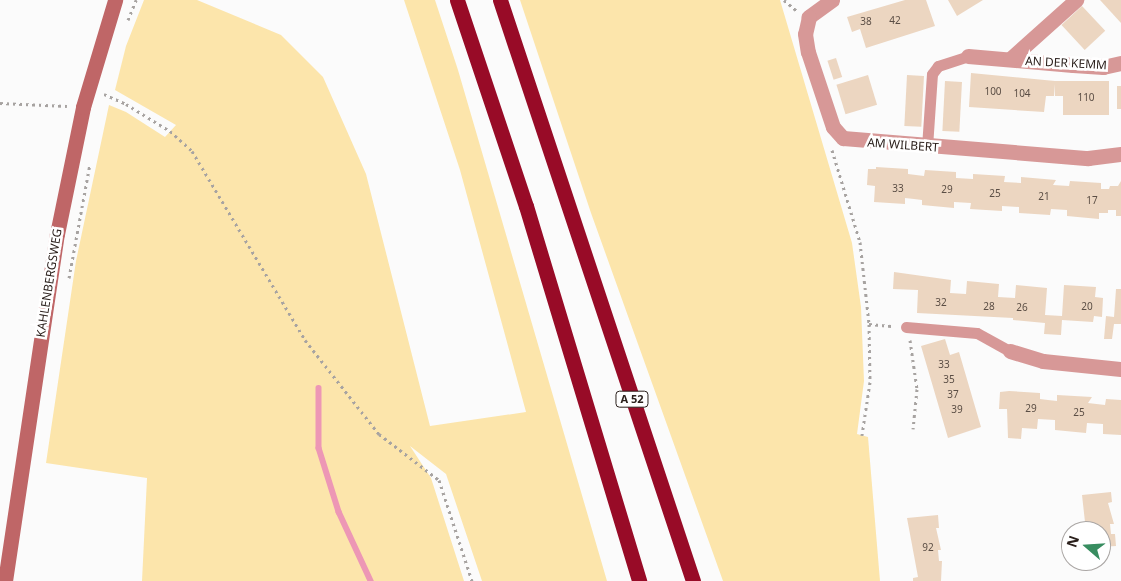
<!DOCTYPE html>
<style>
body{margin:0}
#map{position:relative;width:1121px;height:581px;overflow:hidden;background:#fbfbfb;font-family:"Noto Sans",sans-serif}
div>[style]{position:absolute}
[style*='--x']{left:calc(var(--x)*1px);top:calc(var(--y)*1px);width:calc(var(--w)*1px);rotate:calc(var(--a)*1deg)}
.green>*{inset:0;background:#fce5ab}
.stream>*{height:5.5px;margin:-2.75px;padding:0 2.75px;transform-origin:2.75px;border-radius:2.75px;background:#ed97b5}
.building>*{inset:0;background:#ecd6c1;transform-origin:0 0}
.path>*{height:3px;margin-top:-1.5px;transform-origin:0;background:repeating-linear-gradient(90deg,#a7a3a1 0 2.5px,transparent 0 6.5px)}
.lane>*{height:11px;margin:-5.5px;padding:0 5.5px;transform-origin:5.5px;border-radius:5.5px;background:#d79897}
.street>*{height:15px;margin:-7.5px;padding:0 7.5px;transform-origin:7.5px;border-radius:7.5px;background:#d79897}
.secondary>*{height:15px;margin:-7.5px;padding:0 7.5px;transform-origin:7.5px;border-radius:7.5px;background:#bf6667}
.highway>*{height:15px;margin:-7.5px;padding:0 7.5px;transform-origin:7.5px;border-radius:7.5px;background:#980b27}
span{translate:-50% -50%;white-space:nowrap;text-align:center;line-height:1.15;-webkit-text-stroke:5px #fff;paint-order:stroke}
.number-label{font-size:10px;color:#5b4e45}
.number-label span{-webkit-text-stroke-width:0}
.shield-label span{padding:1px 4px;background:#fff;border:1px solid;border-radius:4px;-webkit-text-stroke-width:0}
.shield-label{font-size:11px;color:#2b201c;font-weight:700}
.street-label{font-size:12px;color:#2b201c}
.north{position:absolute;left:1061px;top:521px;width:50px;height:50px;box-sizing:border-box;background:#fff;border:1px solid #aaa6a4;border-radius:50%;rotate:289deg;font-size:14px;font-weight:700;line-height:20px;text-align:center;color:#2b201c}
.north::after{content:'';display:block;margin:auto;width:18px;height:22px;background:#388d60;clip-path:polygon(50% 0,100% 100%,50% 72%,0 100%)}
</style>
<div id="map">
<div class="green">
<div style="clip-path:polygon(144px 0,197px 0,281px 35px,323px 77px,366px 174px,430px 426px,526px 412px,460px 170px,404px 0,435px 0,458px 70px,607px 581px,482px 581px,446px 474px,410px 446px,431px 478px,464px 581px,142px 581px,147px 478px,46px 463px,76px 261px,109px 105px,126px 112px,165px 137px,176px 125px,115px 90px,126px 46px)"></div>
<div style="clip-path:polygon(520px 0,780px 0,852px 243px,861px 307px,864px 381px,857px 434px,868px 437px,880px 581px,723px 581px,591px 213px)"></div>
</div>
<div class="stream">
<div style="--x:319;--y:388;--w:60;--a:90"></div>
<div style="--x:319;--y:448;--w:67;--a:72.6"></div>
<div style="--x:339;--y:512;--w:76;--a:65.1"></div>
</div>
<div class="building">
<div style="clip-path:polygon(905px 0,926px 0,935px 26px,866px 48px,860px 29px,852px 32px,847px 17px)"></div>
<div style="clip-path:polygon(948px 0,983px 0,957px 16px)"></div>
<div style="clip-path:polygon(1100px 0,1121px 0,1121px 23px)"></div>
<div style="left:1082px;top:6px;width:34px;height:28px;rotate:47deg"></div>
<div style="left:836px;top:58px;width:20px;height:9px;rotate:72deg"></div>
<div style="clip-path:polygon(971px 73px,1055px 81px,1109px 81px,1109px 115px,1063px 115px,1063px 96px,1055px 96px,1055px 84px,1054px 96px,1046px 96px,1044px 112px,969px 107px)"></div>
<div style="left:868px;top:75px;width:31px;height:33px;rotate:73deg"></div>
<div style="left:907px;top:75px;width:17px;height:51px;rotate:3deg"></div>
<div style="left:945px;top:81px;width:17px;height:50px;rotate:3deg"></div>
<div style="left:1121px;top:86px;width:23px;height:4px;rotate:90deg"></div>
<div style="clip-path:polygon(876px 167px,908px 169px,908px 174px,924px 176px,925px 170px,956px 172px,956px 178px,973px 179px,973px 174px,1005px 176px,1004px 182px,1021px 183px,1021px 177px,1056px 180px,1053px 185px,1069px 186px,1070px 181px,1101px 183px,1101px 189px,1109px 189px,1110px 186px,1118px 186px,1121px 181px,1121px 216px,1116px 216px,1116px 210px,1108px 210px,1108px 213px,1099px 213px,1099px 219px,1067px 216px,1067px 210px,1051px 209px,1050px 215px,1019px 213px,1019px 207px,1002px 206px,1002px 211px,970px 209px,971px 203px,954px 202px,954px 208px,922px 205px,922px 200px,914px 199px,905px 198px,905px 204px,874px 202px,875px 186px,867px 185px,868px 169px,876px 169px)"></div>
<div style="clip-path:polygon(894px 272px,951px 280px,950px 293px,966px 294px,967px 281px,999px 284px,998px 297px,1015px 298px,1016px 285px,1047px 288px,1045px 315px,1062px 316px,1064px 285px,1096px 287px,1095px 297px,1103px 298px,1102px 317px,1094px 316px,1093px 322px,1062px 320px,1061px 335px,1044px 334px,1045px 323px,1013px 320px,1013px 318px,917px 313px,918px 290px,893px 289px)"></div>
<div style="clip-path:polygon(1116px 289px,1121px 289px,1121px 324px,1114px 324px,1112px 339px,1104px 339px,1106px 316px,1114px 317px)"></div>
<div style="clip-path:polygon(945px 339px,950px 355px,959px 352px,981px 427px,948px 438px,921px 346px)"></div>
<div style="clip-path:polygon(1009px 391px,1040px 393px,1040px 399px,1048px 400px,1057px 401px,1057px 395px,1092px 397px,1088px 403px,1105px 405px,1106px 399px,1121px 400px,1121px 435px,1103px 434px,1103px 424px,1087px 423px,1086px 433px,1055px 430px,1055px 420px,1038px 419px,1037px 429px,1022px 428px,1021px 439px,1008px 438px,1007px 409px,999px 409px,1000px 392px)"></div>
<div style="clip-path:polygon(1111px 492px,1112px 502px,1108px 503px,1114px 524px,1110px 524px,1111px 534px,1115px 534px,1116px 546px,1101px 547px,1101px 531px,1086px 531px,1082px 495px)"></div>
<div style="clip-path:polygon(938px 515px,939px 528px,936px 528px,941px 550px,938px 550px,939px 561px,942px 561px,941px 581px,913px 581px,913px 578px,918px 577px,907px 518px)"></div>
</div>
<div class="path">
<div style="--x:784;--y:0;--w:16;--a:40"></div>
<div style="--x:128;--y:20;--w:22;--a:-68"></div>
<div style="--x:104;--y:94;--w:24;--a:24"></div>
<div style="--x:126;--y:104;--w:52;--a:31.5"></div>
<div style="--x:170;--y:131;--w:30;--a:42"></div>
<div style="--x:192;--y:151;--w:220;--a:59.1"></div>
<div style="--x:305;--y:340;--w:120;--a:51.8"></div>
<div style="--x:379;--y:434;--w:76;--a:37.5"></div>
<div style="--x:439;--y:480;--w:106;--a:71.9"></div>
<div style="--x:0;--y:103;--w:67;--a:2.6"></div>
<div style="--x:832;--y:150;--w:96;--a:73.1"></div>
<div style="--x:860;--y:242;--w:82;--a:83.7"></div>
<div style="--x:869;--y:324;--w:58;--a:89"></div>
<div style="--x:870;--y:382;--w:54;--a:98.6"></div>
<div style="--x:69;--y:278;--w:116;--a:-79.6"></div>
<div style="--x:869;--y:324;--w:25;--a:5"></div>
<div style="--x:910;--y:340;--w:49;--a:81.9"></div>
<div style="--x:917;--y:389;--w:40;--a:95.7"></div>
</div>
<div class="lane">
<div style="--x:927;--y:147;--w:73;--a:-86.1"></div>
<div style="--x:932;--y:74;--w:10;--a:-53"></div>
<div style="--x:938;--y:66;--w:32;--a:-18"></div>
<div style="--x:906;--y:327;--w:71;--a:4.8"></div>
<div style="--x:977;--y:333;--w:38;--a:29"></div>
</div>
<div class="street">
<div style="--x:832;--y:0;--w:29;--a:144"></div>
<div style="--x:809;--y:17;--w:17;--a:103"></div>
<div style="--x:805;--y:34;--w:18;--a:81"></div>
<div style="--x:808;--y:52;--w:79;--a:71.6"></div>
<div style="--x:833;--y:127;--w:15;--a:48"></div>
<div style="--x:843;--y:138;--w:246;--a:4.7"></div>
<div style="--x:1088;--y:158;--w:33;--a:-7"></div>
<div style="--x:968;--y:56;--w:105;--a:4.9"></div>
<div style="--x:1073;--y:65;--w:30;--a:4"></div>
<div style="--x:1103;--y:67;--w:18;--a:-13"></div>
<div style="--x:1010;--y:59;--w:89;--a:-41.8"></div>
<div style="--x:1010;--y:351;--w:34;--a:17"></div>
<div style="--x:1043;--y:361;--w:78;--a:5.9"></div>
</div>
<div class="secondary">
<div style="--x:5;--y:581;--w:351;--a:-81.5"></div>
<div style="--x:57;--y:234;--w:130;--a:-78.4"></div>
<div style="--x:83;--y:107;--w:112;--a:-73.3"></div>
</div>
<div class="highway">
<div style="--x:457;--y:0;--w:217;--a:71.5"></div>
<div style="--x:526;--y:206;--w:392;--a:73.2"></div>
<div style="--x:500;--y:0;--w:612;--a:71.62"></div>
</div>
<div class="number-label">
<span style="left:895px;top:21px">42</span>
<span style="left:866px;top:22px">38</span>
<span style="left:993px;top:92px">100</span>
<span style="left:1022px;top:94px">104</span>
<span style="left:1086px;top:98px">110</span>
<span style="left:898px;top:189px">33</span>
<span style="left:947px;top:190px">29</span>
<span style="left:995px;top:194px">25</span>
<span style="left:1044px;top:197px">21</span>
<span style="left:1092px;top:201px">17</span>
<span style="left:941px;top:303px">32</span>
<span style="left:989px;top:307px">28</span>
<span style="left:1087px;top:307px">20</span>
<span style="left:1022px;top:308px">26</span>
<span style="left:944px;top:365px">33</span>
<span style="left:949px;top:380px">35</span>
<span style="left:953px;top:395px">37</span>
<span style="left:1031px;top:409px">29</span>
<span style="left:957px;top:410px">39</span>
<span style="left:1079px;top:413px">25</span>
<span style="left:928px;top:548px">92</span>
</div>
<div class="shield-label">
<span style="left:632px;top:399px">A 52</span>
</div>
<div class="street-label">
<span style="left:1066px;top:63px;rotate:3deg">AN DER KEMM</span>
<span style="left:903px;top:145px;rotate:4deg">AM WILBERT</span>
<span style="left:49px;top:283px;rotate:-81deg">KAHLENBERGSWEG</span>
</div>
<div class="north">N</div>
</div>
